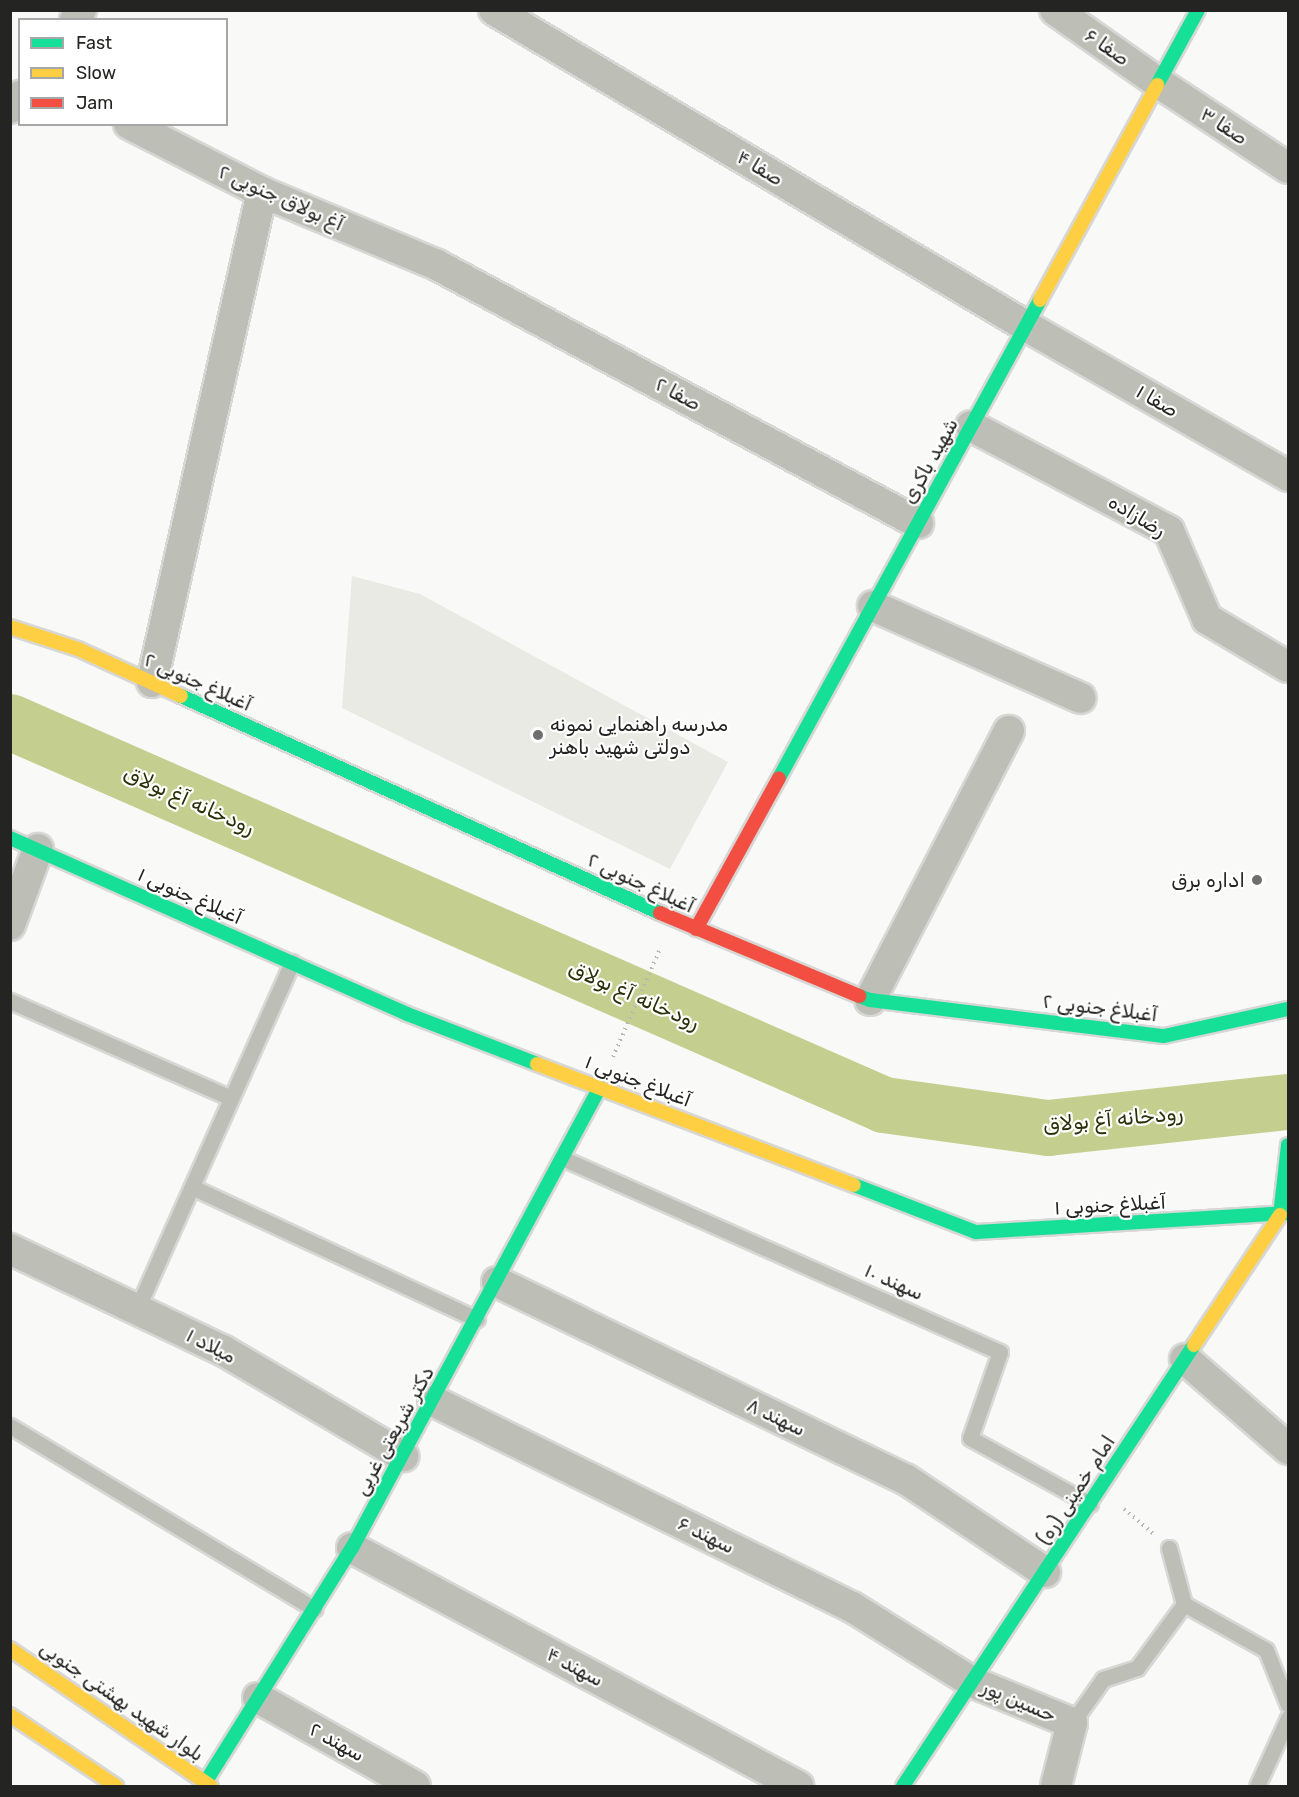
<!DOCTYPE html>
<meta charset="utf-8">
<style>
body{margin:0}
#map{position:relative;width:1299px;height:1797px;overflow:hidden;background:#f9faf7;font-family:Rubik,Cairo,sans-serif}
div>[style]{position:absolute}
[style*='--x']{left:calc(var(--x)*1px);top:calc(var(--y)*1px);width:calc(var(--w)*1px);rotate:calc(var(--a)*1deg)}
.built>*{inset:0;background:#e8eae3}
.river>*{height:56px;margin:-28px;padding:0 28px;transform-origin:28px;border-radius:28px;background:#c4cf8f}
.path>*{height:4px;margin-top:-2px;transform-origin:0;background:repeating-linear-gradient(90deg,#b7b9b1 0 1.5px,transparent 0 6px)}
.roads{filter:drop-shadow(2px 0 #d7d7d6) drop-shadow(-2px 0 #d7d7d6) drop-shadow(0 2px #d7d7d6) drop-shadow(0 -2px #d7d7d6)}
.lane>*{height:15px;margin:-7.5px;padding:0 7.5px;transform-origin:7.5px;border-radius:7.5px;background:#bdbeb5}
.street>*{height:30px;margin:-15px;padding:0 15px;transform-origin:15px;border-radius:15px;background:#bdbeb5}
.fast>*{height:14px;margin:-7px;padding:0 7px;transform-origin:7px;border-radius:7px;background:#16e098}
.slow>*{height:14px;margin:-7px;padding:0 7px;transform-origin:7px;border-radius:7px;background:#ffcf43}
.jam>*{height:14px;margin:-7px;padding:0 7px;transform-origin:7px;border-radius:7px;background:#f24e42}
.dots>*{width:16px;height:16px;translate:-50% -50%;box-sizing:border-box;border:3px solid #fff;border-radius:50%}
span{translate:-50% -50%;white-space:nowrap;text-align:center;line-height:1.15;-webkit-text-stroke:4.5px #fff;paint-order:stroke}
.street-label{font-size:20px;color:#242422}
.poi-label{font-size:20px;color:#242422}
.left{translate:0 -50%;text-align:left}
.right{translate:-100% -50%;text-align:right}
.water-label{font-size:21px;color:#2a3008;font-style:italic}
.frame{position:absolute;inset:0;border:12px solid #242422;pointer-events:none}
.legend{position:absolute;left:18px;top:18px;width:210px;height:108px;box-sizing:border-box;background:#fff;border:2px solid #a7a7a7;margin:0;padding:8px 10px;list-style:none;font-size:18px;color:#242422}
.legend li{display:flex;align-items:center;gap:12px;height:30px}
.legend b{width:30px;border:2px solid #a7a7a7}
</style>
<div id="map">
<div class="built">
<div style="clip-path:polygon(352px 576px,420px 594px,728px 762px,670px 869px,342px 708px)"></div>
</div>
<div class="river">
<div style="--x:10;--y:722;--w:954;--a:23.66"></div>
<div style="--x:884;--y:1105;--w:166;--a:8"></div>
<div style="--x:1048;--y:1128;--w:241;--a:-6.2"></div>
</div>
<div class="path">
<div style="--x:613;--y:1057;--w:118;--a:-66.5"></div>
<div style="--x:1124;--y:1509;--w:38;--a:40"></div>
</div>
<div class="roads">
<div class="lane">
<div style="--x:10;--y:1001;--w:241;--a:23.7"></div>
<div style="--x:562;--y:1158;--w:479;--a:23.9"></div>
<div style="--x:1000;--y:1352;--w:91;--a:109.2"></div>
<div style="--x:970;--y:1438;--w:137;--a:28.8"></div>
<div style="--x:192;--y:1187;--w:314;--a:24.9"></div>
<div style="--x:137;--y:1309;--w:380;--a:-65.9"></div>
<div style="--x:10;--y:1426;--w:355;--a:31"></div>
<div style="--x:1184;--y:1604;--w:94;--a:29.3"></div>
<div style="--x:1266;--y:1650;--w:59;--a:68.2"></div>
<div style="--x:1072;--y:1723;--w:54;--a:-54.8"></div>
<div style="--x:1103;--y:1679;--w:36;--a:-18"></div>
<div style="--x:1137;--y:1668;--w:79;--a:-53.7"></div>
<div style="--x:1184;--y:1604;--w:58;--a:-105"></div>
<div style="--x:1257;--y:1786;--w:75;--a:-65.5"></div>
</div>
<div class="street">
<div style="--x:494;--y:10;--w:619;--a:30.71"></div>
<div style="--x:1026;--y:326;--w:302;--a:29.8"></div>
<div style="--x:1055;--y:10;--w:127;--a:35.1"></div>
<div style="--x:1159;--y:83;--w:154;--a:33.4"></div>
<div style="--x:75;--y:20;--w:12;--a:-59"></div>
<div style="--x:10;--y:108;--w:16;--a:-50"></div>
<div style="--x:129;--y:124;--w:149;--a:27.1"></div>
<div style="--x:262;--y:192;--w:190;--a:22.6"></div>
<div style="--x:437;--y:265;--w:546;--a:28.21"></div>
<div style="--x:971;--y:426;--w:224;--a:27.9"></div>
<div style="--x:1169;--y:531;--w:96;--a:66.6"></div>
<div style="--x:1207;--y:619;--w:94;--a:30.7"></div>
<div style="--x:873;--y:606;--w:227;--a:23.9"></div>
<div style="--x:152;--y:682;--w:502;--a:-77.35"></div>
<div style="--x:10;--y:925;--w:81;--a:-69.8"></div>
<div style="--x:870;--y:1000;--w:303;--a:-62.7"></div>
<div style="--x:10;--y:1249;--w:237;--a:25.5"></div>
<div style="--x:224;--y:1351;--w:208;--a:30.4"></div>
<div style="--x:497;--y:1282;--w:455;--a:25.8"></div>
<div style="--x:907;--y:1480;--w:166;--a:33.7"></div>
<div style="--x:1185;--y:1359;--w:137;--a:41.1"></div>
<div style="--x:433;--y:1401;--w:467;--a:26.2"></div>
<div style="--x:852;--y:1607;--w:142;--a:32"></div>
<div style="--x:972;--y:1682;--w:108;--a:22.3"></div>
<div style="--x:1072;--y:1723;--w:65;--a:104.3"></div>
<div style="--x:352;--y:1548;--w:506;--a:28.09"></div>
<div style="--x:258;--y:1698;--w:180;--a:29.3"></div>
</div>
<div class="fast">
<div style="--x:1157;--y:85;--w:85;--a:-61.3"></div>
<div style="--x:181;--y:696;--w:526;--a:24.37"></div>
<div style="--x:779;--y:778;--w:545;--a:-61.36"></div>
<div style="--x:10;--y:838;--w:434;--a:23.9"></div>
<div style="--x:407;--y:1014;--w:139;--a:21"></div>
<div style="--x:859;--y:996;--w:12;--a:20"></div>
<div style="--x:870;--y:1000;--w:296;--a:7"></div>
<div style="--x:1164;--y:1036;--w:127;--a:-12.3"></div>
<div style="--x:1288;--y:1145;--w:70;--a:96.5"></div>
<div style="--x:1280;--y:1215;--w:11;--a:-41"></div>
<div style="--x:854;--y:1185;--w:131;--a:21.1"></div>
<div style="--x:976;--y:1232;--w:313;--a:-3.5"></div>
<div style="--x:203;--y:1786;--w:281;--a:-58"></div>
<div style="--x:352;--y:1548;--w:523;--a:-61.72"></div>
<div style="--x:903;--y:1786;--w:528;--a:-56.58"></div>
</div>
<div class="slow">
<div style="--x:1040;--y:300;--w:245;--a:-61.4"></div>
<div style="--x:10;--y:627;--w:71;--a:17.9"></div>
<div style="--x:78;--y:649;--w:113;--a:24.5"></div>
<div style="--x:537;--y:1064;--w:339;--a:20.9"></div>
<div style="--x:1194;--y:1345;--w:156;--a:-56.5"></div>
<div style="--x:10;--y:1649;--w:243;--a:34.3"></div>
<div style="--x:10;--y:1715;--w:128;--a:33.8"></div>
</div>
<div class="jam">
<div style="--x:660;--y:913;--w:216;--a:22.6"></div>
<div style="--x:696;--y:929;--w:172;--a:-61.2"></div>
</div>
</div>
<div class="dots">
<div style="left:538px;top:735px;background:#6f6f6d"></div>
<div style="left:1257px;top:880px;background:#6f6f6d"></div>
</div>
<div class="street-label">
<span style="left:1107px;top:47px;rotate:35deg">صفا ۶</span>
<span style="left:1224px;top:126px;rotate:33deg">صفا ۳</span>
<span style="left:760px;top:168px;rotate:31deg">صفا ۴</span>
<span style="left:281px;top:198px;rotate:24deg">آغ بولاق جنوبی ۲</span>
<span style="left:678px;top:394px;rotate:28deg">صفا ۲</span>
<span style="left:1157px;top:401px;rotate:30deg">صفا ۱</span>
<span style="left:930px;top:461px;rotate:-61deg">شهید باکری</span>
<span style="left:1137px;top:516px;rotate:31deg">رضازاده</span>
<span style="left:198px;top:682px;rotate:24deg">آغبلاغ جنوبی ۲</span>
<span style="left:641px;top:883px;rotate:25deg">آغبلاغ جنوبی ۲</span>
<span style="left:190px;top:896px;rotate:24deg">آغبلاغ جنوبی ۱</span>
<span style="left:1100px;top:1008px;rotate:7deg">آغبلاغ جنوبی ۲</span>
<span style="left:638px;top:1081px;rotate:21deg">آغبلاغ جنوبی ۱</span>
<span style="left:1110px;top:1205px;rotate:-3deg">آغبلاغ جنوبی ۱</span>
<span style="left:894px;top:1282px;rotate:24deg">سهند ۱۰</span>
<span style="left:211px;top:1346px;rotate:27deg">میلاد ۱</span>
<span style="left:776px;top:1417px;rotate:26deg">سهند ۸</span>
<span style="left:394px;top:1431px;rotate:-61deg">دکتر شریعتی غربی</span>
<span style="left:1076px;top:1490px;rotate:-57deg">امام خمینی (ره)</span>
<span style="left:706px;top:1535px;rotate:26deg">سهند ۶</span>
<span style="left:575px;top:1667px;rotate:28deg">سهند ۴</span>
<span style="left:122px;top:1701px;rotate:35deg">بلوار شهید بهشتی جنوبی</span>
<span style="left:1019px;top:1701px;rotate:23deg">حسین پور</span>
<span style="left:337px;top:1742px;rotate:29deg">سهند ۲</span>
</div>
<div class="poi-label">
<span class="left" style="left:550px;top:736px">مدرسه راهنمایی نمونه<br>دولتی شهید باهنر</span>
<span class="right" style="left:1245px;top:880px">اداره برق</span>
</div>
<div class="water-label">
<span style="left:189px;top:800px;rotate:24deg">رودخانه آغ بولاق</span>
<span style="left:634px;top:995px;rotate:24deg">رودخانه آغ بولاق</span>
<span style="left:1113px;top:1119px;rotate:-5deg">رودخانه آغ بولاق</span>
</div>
<div class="frame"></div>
<ul class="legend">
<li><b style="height:8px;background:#16e098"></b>Fast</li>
<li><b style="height:8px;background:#ffcf43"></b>Slow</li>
<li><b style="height:8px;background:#f24e42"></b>Jam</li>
</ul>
</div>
